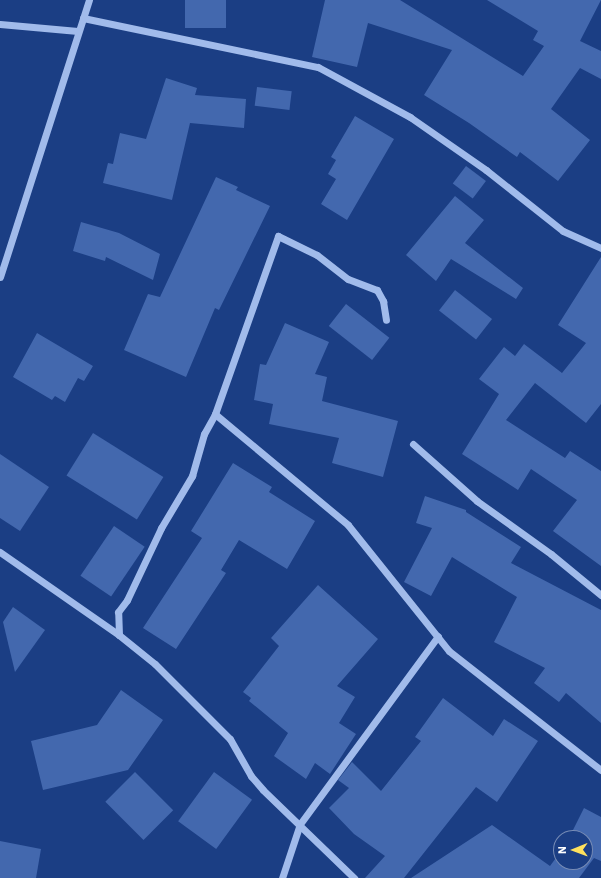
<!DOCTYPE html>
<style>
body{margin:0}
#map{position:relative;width:601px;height:878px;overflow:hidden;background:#1b3e84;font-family:"IBM Plex Sans",sans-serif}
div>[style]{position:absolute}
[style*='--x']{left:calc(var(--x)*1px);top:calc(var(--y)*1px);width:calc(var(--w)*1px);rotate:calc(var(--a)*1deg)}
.building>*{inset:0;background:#4368ae;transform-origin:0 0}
.minor>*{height:7px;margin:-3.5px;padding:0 3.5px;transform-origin:3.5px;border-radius:3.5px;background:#a1bbeb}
span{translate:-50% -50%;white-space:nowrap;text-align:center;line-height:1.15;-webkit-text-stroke:3px #1b3e84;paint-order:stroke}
.north{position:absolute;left:553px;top:830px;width:40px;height:40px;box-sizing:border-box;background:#1b3e84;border:1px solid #768bb5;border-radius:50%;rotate:269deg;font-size:11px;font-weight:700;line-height:16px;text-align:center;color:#fff}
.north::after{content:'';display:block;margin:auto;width:14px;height:18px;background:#fde05d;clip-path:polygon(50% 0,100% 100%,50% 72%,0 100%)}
</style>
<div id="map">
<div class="building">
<div style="left:185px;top:0;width:41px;height:28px"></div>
<div style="clip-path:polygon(325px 0,400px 0,523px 76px,544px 46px,533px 40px,538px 31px,487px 0,601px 0,580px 41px,601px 51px,601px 79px,580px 68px,551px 109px,590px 140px,558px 181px,520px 152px,517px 157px,469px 123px,424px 95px,452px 50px,368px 23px,357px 67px,312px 57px)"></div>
<div style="clip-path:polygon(166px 78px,197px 88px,195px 95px,246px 99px,244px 128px,190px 123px,172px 200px,103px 183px,108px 163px,113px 164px,120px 133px,146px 139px)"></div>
<div style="left:257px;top:87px;width:35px;height:19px;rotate:7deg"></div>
<div style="clip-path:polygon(355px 116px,394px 139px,347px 220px,321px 204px,336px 179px,328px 174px,336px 160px,331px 157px)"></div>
<div style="left:466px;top:166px;width:25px;height:22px;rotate:37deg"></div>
<div style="clip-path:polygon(216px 177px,238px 187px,236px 190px,270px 206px,219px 310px,215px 308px,186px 377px,124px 350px,148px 294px,160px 297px)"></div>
<div style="clip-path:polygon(455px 196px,484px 220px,465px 243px,523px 288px,516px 299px,451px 259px,436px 281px,406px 255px)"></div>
<div style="clip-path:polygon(81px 222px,119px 233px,160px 254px,153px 280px,106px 257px,105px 261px,73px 251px)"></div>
<div style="clip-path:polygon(601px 257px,601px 404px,586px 423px,535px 383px,506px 420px,565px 458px,570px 451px,601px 471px,601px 566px,553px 531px,577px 500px,531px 469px,518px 490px,462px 454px,499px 394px,479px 379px,504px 347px,515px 356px,524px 344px,562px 373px,586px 343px,558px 325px)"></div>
<div style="left:455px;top:290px;width:47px;height:26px;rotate:38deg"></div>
<div style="left:346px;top:304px;width:55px;height:28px;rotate:38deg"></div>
<div style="clip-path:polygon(285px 323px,329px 342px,315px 374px,327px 377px,322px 401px,398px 421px,383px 477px,332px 463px,339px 438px,269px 424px,273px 404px,254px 400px,260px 364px,266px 365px)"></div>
<div style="clip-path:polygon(37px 333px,93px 366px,84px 381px,78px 378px,65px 402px,55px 396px,52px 400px,13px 377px)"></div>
<div style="left:93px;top:433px;width:83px;height:50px;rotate:32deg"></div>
<div style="clip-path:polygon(0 454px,49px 487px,20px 531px,0 518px)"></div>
<div style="clip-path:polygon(233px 463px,272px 487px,269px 492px,315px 521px,287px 569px,239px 540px,221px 570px,226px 573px,176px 649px,143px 628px,202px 538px,191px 531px)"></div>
<div style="clip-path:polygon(425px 496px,466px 510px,466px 512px,521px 547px,511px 563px,601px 610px,601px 723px,566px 693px,559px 702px,534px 683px,545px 668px,494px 642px,517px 597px,452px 557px,431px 596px,404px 582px,432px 528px,416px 523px)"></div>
<div style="left:114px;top:526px;width:37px;height:60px;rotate:34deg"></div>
<div style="clip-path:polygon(318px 585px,378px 639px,337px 686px,355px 697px,339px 723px,356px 734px,330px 774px,315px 763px,306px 779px,274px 756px,288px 733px,249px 701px,251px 698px,243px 692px,279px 646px,271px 638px)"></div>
<div style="clip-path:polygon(13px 607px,45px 630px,15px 672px,3px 622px)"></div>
<div style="clip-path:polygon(121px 690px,163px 720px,128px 770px,43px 790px,31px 741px,97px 725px)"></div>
<div style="clip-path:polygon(443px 698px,493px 736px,504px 719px,538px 741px,497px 802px,476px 787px,404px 878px,365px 878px,385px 856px,354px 834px,329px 808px,349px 788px,338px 780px,352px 762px,381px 791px,421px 741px,415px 737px)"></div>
<div style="left:135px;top:772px;width:54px;height:42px;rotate:45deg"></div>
<div style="left:214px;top:772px;width:47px;height:61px;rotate:36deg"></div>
<div style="clip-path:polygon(584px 808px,601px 817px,601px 861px,594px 858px,579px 878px,411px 878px,492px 825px,550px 866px,561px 851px,561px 862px,585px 862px,585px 838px,569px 838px)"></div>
<div style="clip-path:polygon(0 841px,41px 849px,36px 878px,0 878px)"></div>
</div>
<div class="minor">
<div style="--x:83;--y:18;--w:240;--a:11.8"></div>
<div style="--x:318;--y:67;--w:105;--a:28.5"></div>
<div style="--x:410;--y:117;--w:93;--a:34.9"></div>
<div style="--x:486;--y:170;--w:98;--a:38.4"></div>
<div style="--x:563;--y:231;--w:42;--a:24.1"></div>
<div style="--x:0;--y:24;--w:78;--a:5.1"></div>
<div style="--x:0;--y:277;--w:291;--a:-72.2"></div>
<div style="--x:215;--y:414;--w:173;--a:39.8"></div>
<div style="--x:348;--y:525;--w:161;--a:51.3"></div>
<div style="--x:449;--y:651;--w:193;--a:38.1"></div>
<div style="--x:413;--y:444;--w:86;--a:41.7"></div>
<div style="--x:477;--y:501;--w:91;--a:35.6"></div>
<div style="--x:551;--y:554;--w:65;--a:39.4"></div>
<div style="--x:0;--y:552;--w:145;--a:34.9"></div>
<div style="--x:119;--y:635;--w:46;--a:38.9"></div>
<div style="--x:155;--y:664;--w:106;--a:45"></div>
<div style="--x:230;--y:739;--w:43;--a:60.4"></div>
<div style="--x:251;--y:776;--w:18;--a:49"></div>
<div style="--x:263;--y:790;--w:127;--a:44"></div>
<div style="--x:119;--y:635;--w:23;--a:-92"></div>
<div style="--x:118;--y:612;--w:15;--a:-53"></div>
<div style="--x:127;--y:600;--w:80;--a:-64.7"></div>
<div style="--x:161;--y:528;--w:61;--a:-59.2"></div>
<div style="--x:192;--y:476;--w:44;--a:-74.1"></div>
<div style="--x:204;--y:434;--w:23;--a:-61"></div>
<div style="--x:215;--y:414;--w:189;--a:-70.5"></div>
<div style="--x:278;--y:236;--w:43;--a:26"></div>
<div style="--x:317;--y:255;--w:39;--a:38"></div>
<div style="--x:348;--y:279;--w:31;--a:21"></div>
<div style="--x:377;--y:290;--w:13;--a:61"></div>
<div style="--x:383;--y:301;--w:19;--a:81"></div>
<div style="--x:282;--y:878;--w:57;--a:-71.6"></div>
<div style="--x:300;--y:824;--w:233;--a:-53.7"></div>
</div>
<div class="north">N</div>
</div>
